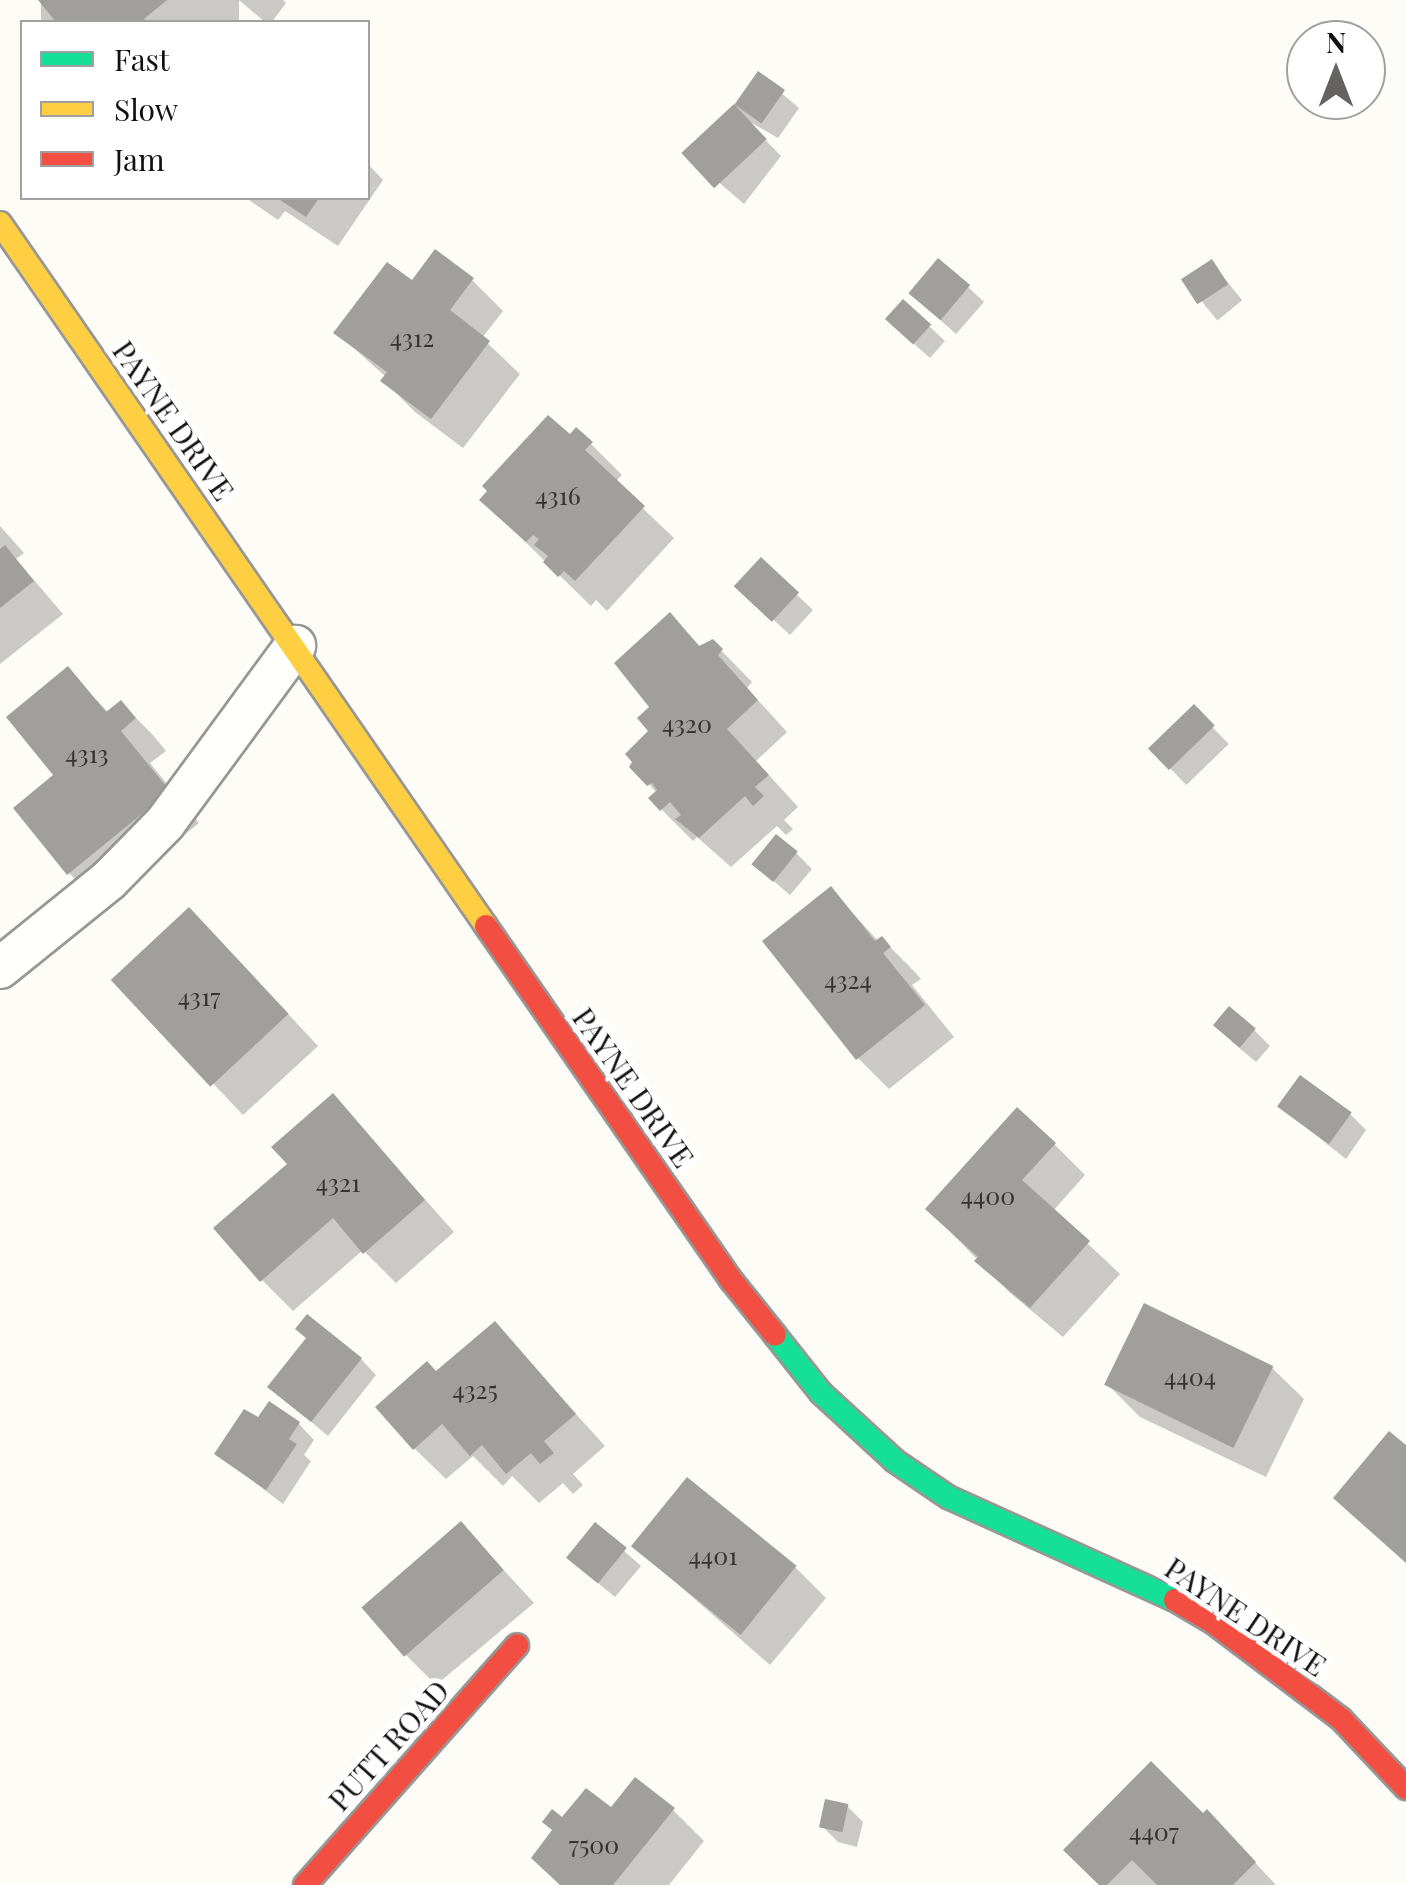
<!DOCTYPE html>
<style>
body{margin:0}
#map{position:relative;width:1406px;height:1885px;overflow:hidden;background:#fdfcf7;font-family:"Playfair Display",serif}
div>[style]{position:absolute}
[style*='--x']{left:calc(var(--x)*1px);top:calc(var(--y)*1px);width:calc(var(--w)*1px);rotate:calc(var(--a)*1deg)}
.shadow>*{inset:0;background:#0003;transform-origin:0 0}
.building>*{inset:0;background:#a19f9c;transform-origin:0 0}
.roads{filter:drop-shadow(2px 0 #979795) drop-shadow(-2px 0 #979795) drop-shadow(0 2px #979795) drop-shadow(0 -2px #979795)}
.lane>*{height:40px;margin:-20px;padding:0 20px;transform-origin:20px;border-radius:20px;background:#fffffe}
.fast>*{height:22px;margin:-11px;padding:0 11px;transform-origin:11px;border-radius:11px;background:#16e098}
.slow>*{height:22px;margin:-11px;padding:0 11px;transform-origin:11px;border-radius:11px;background:#ffcf43}
.jam>*{height:22px;margin:-11px;padding:0 11px;transform-origin:11px;border-radius:11px;background:#f24e42}
span{translate:-50% -50%;white-space:nowrap;text-align:center;line-height:1.15;-webkit-text-stroke:10px #fff;paint-order:stroke}
.number-label{font-size:25px;color:#353434}
.number-label span{-webkit-text-stroke-width:0}
.street-label{font-size:30px;color:#111}
.legend{position:absolute;left:20px;top:20px;width:350px;height:180px;box-sizing:border-box;background:#fff;border:2px solid #a0a0a0;margin:0;padding:12px 18px;list-style:none;font-size:30px;color:#111}
.legend li{display:flex;align-items:center;gap:20px;height:50px}
.legend b{width:50px;border:2px solid #a0a0a0}
.north{position:absolute;left:1286px;top:20px;width:100px;height:100px;box-sizing:border-box;background:#fff;border:2px solid #a0a0a0;border-radius:50%;rotate:0deg;font-size:28px;font-weight:700;line-height:40px;text-align:center;color:#111}
.north::after{content:'';display:block;margin:auto;width:35px;height:45px;background:#646362;clip-path:polygon(50% 0,100% 100%,50% 72%,0 100%)}
</style>
<div id="map">
<div class="shadow">
<div style="left:41px;top:0;width:198px;height:28px"></div>
<div style="clip-path:polygon(239px 0,283px 0,286px 3px,272px 22px,265px 22px)"></div>
<div style="clip-path:polygon(759px 74px,799px 108px,778px 138px,745px 119px,781px 156px,744px 204px,693px 160px)"></div>
<div style="clip-path:polygon(368px 164px,383px 180px,338px 246px,285px 211px,278px 220px,246px 198px,368px 198px)"></div>
<div style="left:1212px;top:263px;width:48px;height:32px;rotate:51deg"></div>
<div style="clip-path:polygon(472px 280px,503px 311px,482px 338px,520px 374px,463px 448px,415px 412px,384px 381px,386px 377px,337px 333px)"></div>
<div style="clip-path:polygon(968px 287px,984px 302px,956px 334px,928px 309px)"></div>
<div style="clip-path:polygon(929px 326px,945px 341px,930px 358px,904px 335px)"></div>
<div style="clip-path:polygon(570px 438px,591px 444px,622px 475px,615px 482px,674px 538px,607px 611px,596px 600px,591px 606px,514px 531px)"></div>
<div style="clip-path:polygon(0 526px,24px 553px,16px 559px,63px 614px,0 664px)"></div>
<div style="clip-path:polygon(761px 561px,813px 610px,790px 635px,753px 601px)"></div>
<div style="clip-path:polygon(670px 616px,701px 647px,713px 642px,752px 682px,747px 688px,787px 732px,756px 761px,798px 807px,784px 820px,793px 829px,786px 835px,777px 826px,731px 867px,697px 837px,693px 841px,662px 810px,651px 798px,657px 793px,632px 766px,652px 731px)"></div>
<div style="clip-path:polygon(68px 670px,109px 713px,121px 703px,152px 734px,166px 751px,150px 763px,199px 823px,100px 904px,69px 873px,56px 775px)"></div>
<div style="left:1194px;top:708px;width:50px;height:59px;rotate:46deg"></div>
<div style="clip-path:polygon(796px 853px,812px 869px,790px 895px,754px 864px)"></div>
<div style="clip-path:polygon(831px 889px,879px 942px,882px 939px,913px 970px,921px 979px,912px 985px,954px 1037px,889px 1089px,858px 1058px)"></div>
<div style="clip-path:polygon(220px 941px,318px 1046px,243px 1115px,114px 979px)"></div>
<div style="clip-path:polygon(1254px 1030px,1270px 1046px,1256px 1062px,1231px 1041px)"></div>
<div style="clip-path:polygon(333px 1096px,454px 1232px,396px 1283px,363px 1250px,293px 1311px,262px 1280px,290px 1165px)"></div>
<div style="clip-path:polygon(1280px 1107px,1351px 1115px,1366px 1130px,1346px 1159px)"></div>
<div style="clip-path:polygon(1054px 1144px,1085px 1175px,1053px 1211px,1120px 1274px,1063px 1337px,1009px 1292px,928px 1209px)"></div>
<div style="clip-path:polygon(494px 1324px,605px 1446px,573px 1474px,583px 1485px,573px 1494px,563px 1483px,539px 1503px,512px 1476px,503px 1486px,473px 1456px,446px 1479px,414px 1448px,437px 1374px)"></div>
<div style="clip-path:polygon(361px 1359px,376px 1375px,328px 1436px,270px 1387px)"></div>
<div style="clip-path:polygon(1272px 1368px,1304px 1399px,1266px 1477px,1140px 1417px,1109px 1386px)"></div>
<div style="clip-path:polygon(259px 1421px,299px 1424px,314px 1440px,304px 1455px,311px 1461px,283px 1504px,217px 1454px)"></div>
<div style="clip-path:polygon(461px 1524px,534px 1603px,436px 1685px,405px 1654px,398px 1579px)"></div>
<div style="clip-path:polygon(596px 1526px,641px 1566px,615px 1597px,586px 1573px)"></div>
<div style="clip-path:polygon(633px 1545px,795px 1567px,826px 1598px,770px 1665px)"></div>
<div style="clip-path:polygon(847px 1806px,863px 1822px,857px 1847px,838px 1842px,822px 1826px)"></div>
<div style="clip-path:polygon(673px 1810px,704px 1841px,669px 1885px,561px 1885px,562px 1821px,611px 1811px)"></div>
<div style="clip-path:polygon(1203px 1816px,1238px 1844px,1276px 1885px,1102px 1885px,1067px 1850px)"></div>
</div>
<div class="building">
<div style="clip-path:polygon(38px 0,167px 0,144px 19px,147px 22px,56px 22px)"></div>
<div style="left:758px;top:71px;width:33px;height:41px;rotate:35deg"></div>
<div style="left:734px;top:104px;width:48px;height:72px;rotate:47deg"></div>
<div style="clip-path:polygon(277px 198px,319px 198px,306px 217px)"></div>
<div style="clip-path:polygon(435px 249px,474px 278px,450px 310px,490px 341px,431px 419px,380px 381px,387px 372px,333px 333px,387px 262px,412px 280px)"></div>
<div style="left:938px;top:258px;width:42px;height:46px;rotate:40deg"></div>
<div style="left:1212px;top:259px;width:30px;height:37px;rotate:57deg"></div>
<div style="left:903px;top:299px;width:38px;height:27px;rotate:42deg"></div>
<div style="clip-path:polygon(548px 415px,570px 434px,576px 427px,593px 442px,585px 450px,645px 506px,575px 581px,564px 571px,558px 577px,543px 562px,548px 556px,534px 545px,539px 539px,533px 535px,526px 542px,479px 500px,487px 491px,482px 486px)"></div>
<div style="clip-path:polygon(5px 545px,34px 581px,0 608px,0 549px)"></div>
<div style="left:761px;top:557px;width:52px;height:40px;rotate:43deg"></div>
<div style="clip-path:polygon(670px 612px,699px 646px,713px 639px,723px 649px,718px 655px,758px 700px,727px 729px,769px 775px,755px 787px,764px 796px,753px 806px,745px 796px,699px 838px,675px 819px,681px 815px,670px 802px,660px 811px,648px 798px,657px 790px,652px 783px,647px 786px,629px 767px,632px 762px,625px 754px,648px 731px,637px 718px,649px 707px,614px 663px)"></div>
<div style="clip-path:polygon(68px 666px,106px 712px,121px 700px,136px 718px,121px 731px,170px 791px,67px 875px,13px 808px,53px 775px,6px 717px)"></div>
<div style="left:1194px;top:704px;width:30px;height:64px;rotate:46deg"></div>
<div style="left:776px;top:834px;width:28px;height:39px;rotate:39deg"></div>
<div style="clip-path:polygon(831px 886px,875px 941px,882px 936px,891px 947px,883px 953px,925px 1005px,856px 1060px,762px 941px)"></div>
<div style="left:189px;top:907px;width:146px;height:107px;rotate:47deg"></div>
<div style="left:1229px;top:1006px;width:35px;height:25px;rotate:40deg"></div>
<div style="left:1300px;top:1075px;width:64px;height:39px;rotate:36deg"></div>
<div style="clip-path:polygon(333px 1093px,425px 1200px,363px 1254px,333px 1218px,260px 1282px,213px 1228px,287px 1164px,271px 1147px)"></div>
<div style="clip-path:polygon(1017px 1107px,1056px 1143px,1022px 1180px,1090px 1241px,1030px 1308px,974px 1261px,978px 1257px,925px 1209px)"></div>
<div style="left:1144px;top:1303px;width:144px;height:91px;rotate:26deg"></div>
<div style="clip-path:polygon(307px 1314px,362px 1358px,311px 1422px,267px 1387px,306px 1338px,295px 1329px)"></div>
<div style="clip-path:polygon(495px 1321px,576px 1414px,544px 1441px,554px 1453px,540px 1464px,531px 1453px,506px 1474px,482px 1445px,470px 1456px,442px 1424px,413px 1450px,375px 1407px,427px 1361px,436px 1371px)"></div>
<div style="clip-path:polygon(269px 1401px,300px 1422px,289px 1439px,297px 1444px,266px 1490px,214px 1454px,244px 1409px,258px 1417px)"></div>
<div style="clip-path:polygon(1389px 1431px,1406px 1445px,1406px 1563px,1333px 1498px)"></div>
<div style="left:687px;top:1477px;width:141px;height:89px;rotate:39deg"></div>
<div style="left:461px;top:1521px;width:65px;height:132px;rotate:49deg"></div>
<div style="left:595px;top:1522px;width:41px;height:46px;rotate:39deg"></div>
<div style="clip-path:polygon(1151px 1761px,1203px 1813px,1207px 1809px,1256px 1862px,1233px 1885px,1157px 1885px,1132px 1860px,1107px 1885px,1099px 1885px,1063px 1850px)"></div>
<div style="clip-path:polygon(635px 1777px,675px 1808px,613px 1885px,560px 1885px,531px 1858px,552px 1830px,542px 1822px,552px 1809px,562px 1817px,586px 1788px,611px 1807px)"></div>
<div style="left:825px;top:1799px;width:24px;height:29px;rotate:12deg"></div>
</div>
<div class="roads">
<div class="lane">
<div style="--x:0;--y:968;--w:140;--a:-38.9"></div>
<div style="--x:109;--y:880;--w:80;--a:-45.5"></div>
<div style="--x:165;--y:823;--w:220;--a:-53.7"></div>
</div>
<div class="fast">
<div style="--x:775;--y:1335;--w:74;--a:51.6"></div>
<div style="--x:821;--y:1393;--w:100;--a:42.6"></div>
<div style="--x:895;--y:1461;--w:64;--a:34.2"></div>
<div style="--x:948;--y:1497;--w:249;--a:24.4"></div>
</div>
<div class="slow">
<div style="--x:0;--y:223;--w:855;--a:55.34"></div>
</div>
<div class="jam">
<div style="--x:486;--y:926;--w:431;--a:55.3"></div>
<div style="--x:731;--y:1280;--w:70;--a:51.3"></div>
<div style="--x:1175;--y:1600;--w:45;--a:30.5"></div>
<div style="--x:1214;--y:1623;--w:159;--a:37.1"></div>
<div style="--x:1341;--y:1719;--w:95;--a:46.7"></div>
<div style="--x:305;--y:1885;--w:320;--a:-48.5"></div>
</div>
</div>
<div class="number-label">
<span style="left:412px;top:337px">4312</span>
<span style="left:558px;top:495px">4316</span>
<span style="left:687px;top:723px">4320</span>
<span style="left:87px;top:753px">4313</span>
<span style="left:848px;top:979px">4324</span>
<span style="left:199px;top:996px">4317</span>
<span style="left:338px;top:1182px">4321</span>
<span style="left:988px;top:1195px">4400</span>
<span style="left:1190px;top:1376px">4404</span>
<span style="left:475px;top:1389px">4325</span>
<span style="left:713px;top:1555px">4401</span>
<span style="left:1154px;top:1831px">4407</span>
<span style="left:594px;top:1844px">7500</span>
</div>
<div class="street-label">
<span style="left:174px;top:420px;rotate:55deg">PAYNE DRIVE</span>
<span style="left:634px;top:1087px;rotate:55deg">PAYNE DRIVE</span>
<span style="left:1246px;top:1616px;rotate:34deg">PAYNE DRIVE</span>
<span style="left:388px;top:1745px;rotate:-48deg">PUTT ROAD</span>
</div>
<ul class="legend">
<li><b style="height:12px;background:#16e098"></b>Fast</li>
<li><b style="height:12px;background:#ffcf43"></b>Slow</li>
<li><b style="height:12px;background:#f24e42"></b>Jam</li>
</ul>
<div class="north">N</div>
</div>
